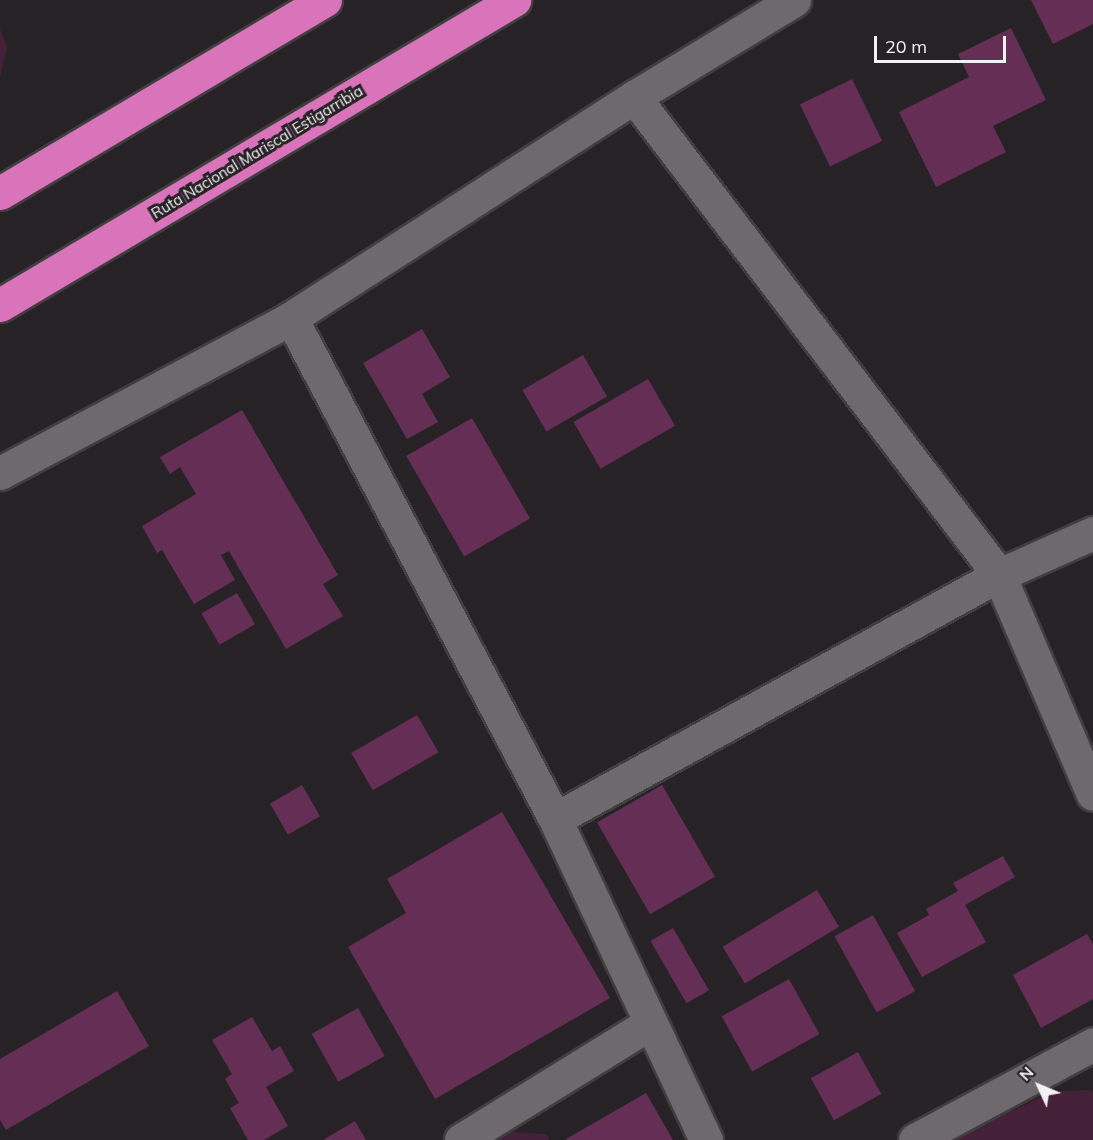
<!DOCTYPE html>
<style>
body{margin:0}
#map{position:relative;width:1093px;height:1140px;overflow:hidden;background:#272225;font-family:Mulish,sans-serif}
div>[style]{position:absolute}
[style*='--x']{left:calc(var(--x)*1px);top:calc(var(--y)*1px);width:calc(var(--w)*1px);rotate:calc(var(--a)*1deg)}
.green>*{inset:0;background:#442039}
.building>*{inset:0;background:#652e55;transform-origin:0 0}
.roads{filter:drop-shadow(2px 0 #413e40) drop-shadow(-2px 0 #413e40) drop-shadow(0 2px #413e40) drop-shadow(0 -2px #413e40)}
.street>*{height:33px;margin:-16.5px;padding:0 16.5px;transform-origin:16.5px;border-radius:16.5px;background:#6e696c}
.highway>*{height:33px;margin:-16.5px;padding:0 16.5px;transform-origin:16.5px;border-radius:16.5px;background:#d973ba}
span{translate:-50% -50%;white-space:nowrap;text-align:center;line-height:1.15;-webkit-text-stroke:6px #272225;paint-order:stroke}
.street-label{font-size:15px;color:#f4f1f3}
.north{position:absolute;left:1009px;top:1056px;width:60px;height:60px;-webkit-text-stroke:4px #272225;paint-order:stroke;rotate:314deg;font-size:16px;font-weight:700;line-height:24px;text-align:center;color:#f4f1f3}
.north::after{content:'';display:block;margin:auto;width:21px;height:27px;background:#f4f1f3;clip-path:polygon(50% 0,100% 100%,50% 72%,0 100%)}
.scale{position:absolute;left:874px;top:36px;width:132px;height:27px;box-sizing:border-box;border:3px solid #f4f1f3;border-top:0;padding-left:8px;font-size:18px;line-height:21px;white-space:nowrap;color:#f4f1f3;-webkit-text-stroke:4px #272225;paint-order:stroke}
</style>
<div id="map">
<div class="green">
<div style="clip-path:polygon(0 29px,7px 47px,0 78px)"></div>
<div style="clip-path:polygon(1089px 1090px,1093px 1092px,1093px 1140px,944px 1140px,954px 1132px,988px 1122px,1052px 1092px)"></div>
<div style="clip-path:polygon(502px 1131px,547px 1134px,549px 1140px,473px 1140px)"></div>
</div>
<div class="building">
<div style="clip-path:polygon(1031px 0,1093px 0,1093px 24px,1053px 44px)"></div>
<div style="clip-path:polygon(1011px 28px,1046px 100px,993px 126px,1006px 152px,936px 187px,899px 112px,969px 77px,958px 54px)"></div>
<div style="left:852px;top:79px;width:69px;height:58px;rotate:64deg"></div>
<div style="clip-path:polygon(422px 329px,450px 377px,422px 394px,438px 422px,407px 439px,363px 363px)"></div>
<div style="left:583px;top:355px;width:48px;height:70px;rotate:60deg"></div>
<div style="left:648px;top:379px;width:54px;height:86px;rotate:60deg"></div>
<div style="clip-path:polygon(242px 410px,338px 575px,323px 584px,343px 616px,286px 649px,229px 551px,221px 555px,235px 580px,194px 604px,162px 550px,157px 553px,142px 526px,196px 494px,180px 467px,170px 474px,160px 457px)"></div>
<div style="left:472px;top:418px;width:116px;height:76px;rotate:60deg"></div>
<div style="left:237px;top:593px;width:36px;height:41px;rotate:60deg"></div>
<div style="left:417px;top:715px;width:43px;height:76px;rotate:60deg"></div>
<div style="left:302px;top:785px;width:36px;height:37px;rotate:60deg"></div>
<div style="left:662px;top:785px;width:106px;height:75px;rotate:60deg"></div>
<div style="clip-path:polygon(502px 812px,610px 998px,435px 1099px,348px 947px,406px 913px,387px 879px)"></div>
<div style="clip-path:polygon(1003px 856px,1015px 877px,965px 905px,986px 942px,922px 977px,897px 933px,929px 915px,926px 909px,958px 891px,953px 883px)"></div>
<div style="left:817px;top:890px;width:43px;height:110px;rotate:59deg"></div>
<div style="left:873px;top:915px;width:87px;height:44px;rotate:61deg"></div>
<div style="left:673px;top:928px;width:72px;height:26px;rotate:60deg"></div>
<div style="clip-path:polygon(1087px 934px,1093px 944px,1093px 999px,1041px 1028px,1013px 975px)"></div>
<div style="left:789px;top:979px;width:63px;height:77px;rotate:61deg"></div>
<div style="clip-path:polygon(117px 991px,149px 1046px,6px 1130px,0 1120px,0 1059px)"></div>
<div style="left:358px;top:1008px;width:55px;height:53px;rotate:61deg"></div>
<div style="clip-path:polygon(252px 1017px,272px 1051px,280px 1046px,294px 1071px,266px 1087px,288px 1126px,264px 1140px,248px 1140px,230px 1108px,239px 1103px,225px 1079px,232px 1074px,212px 1040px)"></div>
<div style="left:858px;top:1052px;width:48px;height:54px;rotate:61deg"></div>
<div style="clip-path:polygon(646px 1093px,673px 1140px,567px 1140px,566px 1139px)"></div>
<div style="clip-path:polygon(355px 1121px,366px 1140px,323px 1140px)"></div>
</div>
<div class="roads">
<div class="street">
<div style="--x:634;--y:97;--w:601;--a:52.63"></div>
<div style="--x:999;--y:575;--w:238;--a:66.8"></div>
<div style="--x:291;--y:318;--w:566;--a:62.21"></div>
<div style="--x:555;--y:819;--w:355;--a:64.8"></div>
<div style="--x:0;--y:473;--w:330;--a:-28"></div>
<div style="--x:291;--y:318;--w:408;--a:-32.8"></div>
<div style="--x:634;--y:97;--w:187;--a:-31.2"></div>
<div style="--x:555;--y:819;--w:507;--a:-28.79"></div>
<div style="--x:999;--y:575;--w:103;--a:-24.1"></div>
<div style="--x:461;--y:1140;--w:221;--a:-31.7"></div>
<div style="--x:915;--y:1140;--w:202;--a:-28.3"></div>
</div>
<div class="highway">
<div style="--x:0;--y:193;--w:378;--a:-30.7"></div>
<div style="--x:0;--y:305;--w:598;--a:-30.68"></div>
</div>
</div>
<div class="street-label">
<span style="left:257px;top:152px;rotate:-31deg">Ruta Nacional Mariscal Estigarribia</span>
</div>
<div class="north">N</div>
<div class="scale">20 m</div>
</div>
